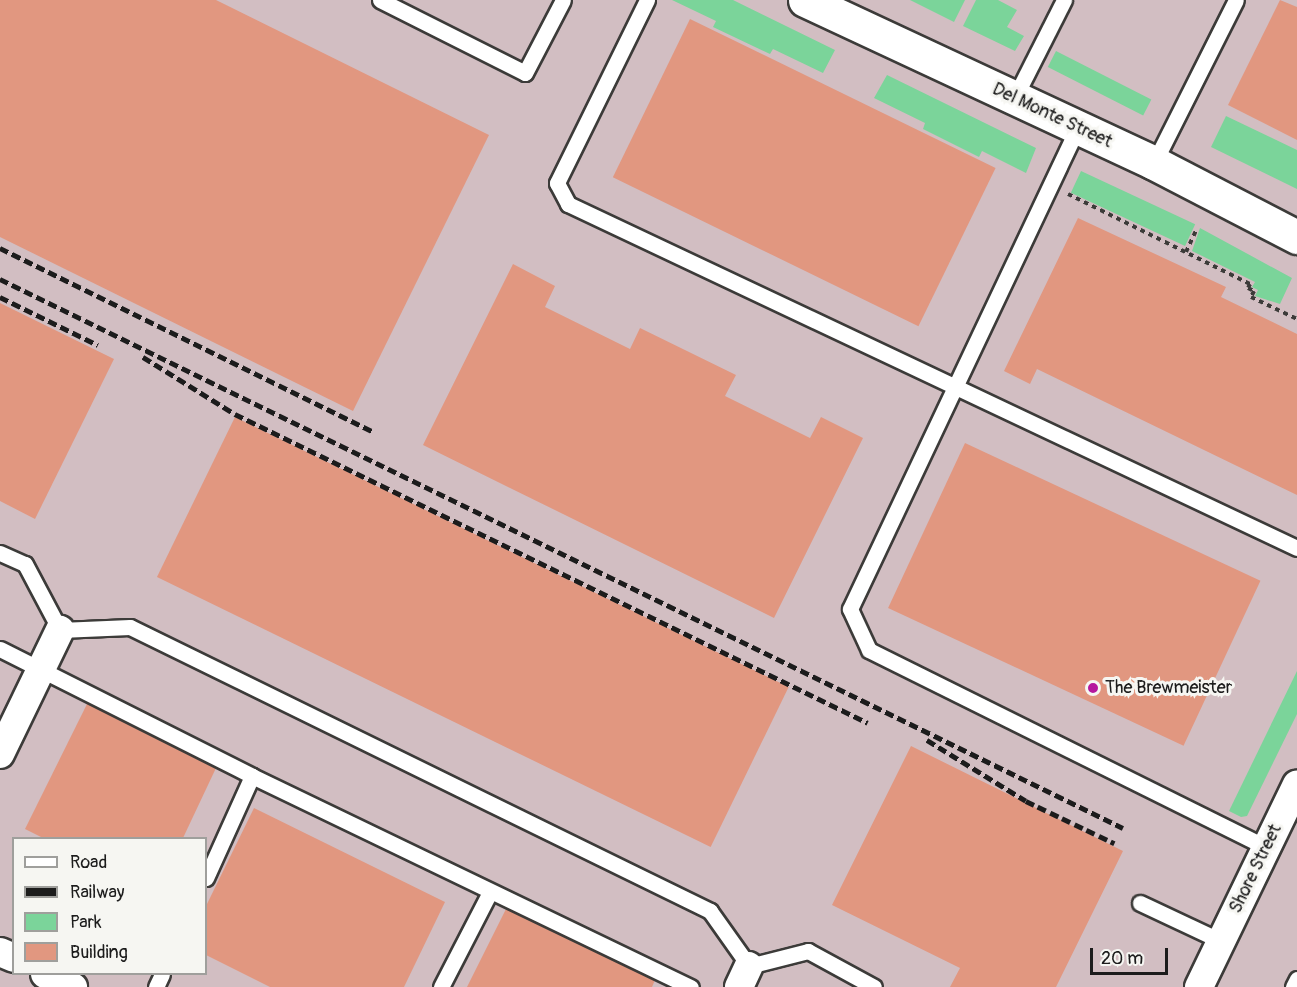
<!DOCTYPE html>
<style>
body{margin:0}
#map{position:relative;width:1297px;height:987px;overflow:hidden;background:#f4ebdc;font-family:Pangolin,sans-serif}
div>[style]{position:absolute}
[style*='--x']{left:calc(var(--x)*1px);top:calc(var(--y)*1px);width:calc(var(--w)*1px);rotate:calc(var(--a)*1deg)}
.industrial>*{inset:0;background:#d2bec2}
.green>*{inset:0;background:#7bd49a;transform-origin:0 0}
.building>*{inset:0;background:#e19780;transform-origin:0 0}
.path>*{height:4px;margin-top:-2px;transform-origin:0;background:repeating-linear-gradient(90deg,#3c3b39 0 4.5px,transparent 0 9px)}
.roads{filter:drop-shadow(2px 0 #3c3b39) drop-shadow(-2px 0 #3c3b39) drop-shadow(0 2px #3c3b39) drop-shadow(0 -2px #3c3b39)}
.service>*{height:15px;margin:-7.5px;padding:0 7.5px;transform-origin:7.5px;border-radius:7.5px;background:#fff}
.minor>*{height:28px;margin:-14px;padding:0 14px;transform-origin:14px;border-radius:14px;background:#fff}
.tertiary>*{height:33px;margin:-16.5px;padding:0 16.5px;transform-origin:16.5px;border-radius:16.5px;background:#fff}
.rail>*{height:4.5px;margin-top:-2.25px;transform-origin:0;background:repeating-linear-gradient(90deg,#1c1c1c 0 9px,transparent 0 13.5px)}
.dots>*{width:16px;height:16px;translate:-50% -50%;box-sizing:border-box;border:3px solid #f6f6f2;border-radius:50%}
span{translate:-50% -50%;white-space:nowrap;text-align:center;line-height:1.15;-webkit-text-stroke:6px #f6f6f2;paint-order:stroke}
.street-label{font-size:18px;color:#1c1c1c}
.poi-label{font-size:18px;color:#1c1c1c}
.left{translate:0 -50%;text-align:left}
.legend{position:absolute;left:12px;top:837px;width:195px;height:138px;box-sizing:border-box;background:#f6f6f2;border:2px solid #9f9f9c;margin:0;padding:8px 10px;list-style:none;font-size:18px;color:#1c1c1c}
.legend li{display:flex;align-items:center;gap:12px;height:30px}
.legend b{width:30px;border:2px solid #9f9f9c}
.scale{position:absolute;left:1090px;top:948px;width:78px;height:27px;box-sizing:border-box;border:3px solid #1c1c1c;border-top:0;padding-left:8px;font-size:18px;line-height:21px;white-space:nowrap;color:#1c1c1c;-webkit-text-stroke:4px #f6f6f2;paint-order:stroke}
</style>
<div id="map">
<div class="industrial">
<div style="clip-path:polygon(evenodd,0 0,1297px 0,1297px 987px,0 987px,0 0,14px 838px,206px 838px,206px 974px,14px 974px,14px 838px)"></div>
</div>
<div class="green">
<div style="clip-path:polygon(672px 0,733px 0,835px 50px,823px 73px,773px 49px,770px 54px,713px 27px,716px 21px)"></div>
<div style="clip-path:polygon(910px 0,965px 0,954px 22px)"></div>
<div style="clip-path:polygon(976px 0,998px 0,1017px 10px,1007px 27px,1024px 36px,1015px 51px,963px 26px)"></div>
<div style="left:1056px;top:51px;width:107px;height:18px;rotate:27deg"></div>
<div style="clip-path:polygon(887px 75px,1036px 148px,1026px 173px,982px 151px,979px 157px,923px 129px,925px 123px,874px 98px)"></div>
<div style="clip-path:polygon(1226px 116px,1297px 150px,1297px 189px,1211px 147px)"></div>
<div style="left:1081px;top:171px;width:126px;height:24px;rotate:25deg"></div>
<div style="clip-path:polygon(1200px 228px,1292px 278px,1280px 304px,1255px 296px,1258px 290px,1252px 287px,1255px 282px,1192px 251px)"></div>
<div style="clip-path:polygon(1297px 671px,1297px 714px,1247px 816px,1241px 817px,1229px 811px)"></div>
</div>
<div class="building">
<div style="clip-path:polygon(0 0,216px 0,489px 135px,353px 411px,0 237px)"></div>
<div style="clip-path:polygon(1280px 0,1297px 7px,1297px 140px,1228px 105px)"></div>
<div style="left:690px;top:19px;width:340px;height:176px;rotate:26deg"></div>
<div style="clip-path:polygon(1078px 218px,1226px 287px,1221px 297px,1297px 334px,1297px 495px,1037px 369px,1030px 384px,1004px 371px)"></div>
<div style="clip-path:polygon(513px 264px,555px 286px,545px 307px,630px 349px,640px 328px,736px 375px,725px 396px,810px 438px,821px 417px,863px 438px,774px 618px,423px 445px)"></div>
<div style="clip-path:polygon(0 303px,114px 359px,35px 519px,0 501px)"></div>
<div style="left:235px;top:417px;width:616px;height:178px;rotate:26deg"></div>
<div style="left:965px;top:443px;width:326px;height:182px;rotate:25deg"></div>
<div style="clip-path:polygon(88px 702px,216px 768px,183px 838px,43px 838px,25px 829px)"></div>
<div style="clip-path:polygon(911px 746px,1123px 851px,1056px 987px,950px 987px,960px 968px,832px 905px)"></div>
<div style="clip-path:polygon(254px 808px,445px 902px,404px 987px,270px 987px,206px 955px,206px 906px)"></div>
<div style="clip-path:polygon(507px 907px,655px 980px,652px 987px,467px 987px)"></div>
</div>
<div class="path">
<div style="--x:1068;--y:194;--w:203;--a:26.3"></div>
<div style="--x:1250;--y:284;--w:4;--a:117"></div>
<div style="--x:1248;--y:288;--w:7;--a:27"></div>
<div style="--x:1254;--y:291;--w:7;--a:117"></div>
<div style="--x:1251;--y:297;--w:51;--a:25.6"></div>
<div style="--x:1186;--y:252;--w:26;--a:-65"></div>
</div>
<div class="roads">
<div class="service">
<div style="--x:380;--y:0;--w:162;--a:26.7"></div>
<div style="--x:525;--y:73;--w:82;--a:-62.5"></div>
<div style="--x:647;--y:0;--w:204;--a:116.2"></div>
<div style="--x:557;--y:183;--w:24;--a:62"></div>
<div style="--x:568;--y:204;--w:806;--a:25.26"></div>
<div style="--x:1014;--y:99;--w:111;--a:-63.2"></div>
<div style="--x:1077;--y:129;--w:531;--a:115.31"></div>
<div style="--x:850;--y:609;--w:45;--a:65.1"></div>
<div style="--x:869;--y:650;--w:445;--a:26.4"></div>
<div style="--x:1154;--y:163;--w:182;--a:-63.3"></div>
<div style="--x:0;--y:553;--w:27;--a:24"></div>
<div style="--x:25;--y:564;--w:75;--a:62.1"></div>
<div style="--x:60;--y:630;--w:70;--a:-2.5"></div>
<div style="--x:130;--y:627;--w:646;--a:26.09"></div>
<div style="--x:710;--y:911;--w:67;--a:54.7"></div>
<div style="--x:749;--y:966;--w:61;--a:-14.3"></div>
<div style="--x:808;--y:951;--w:75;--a:28.6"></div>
<div style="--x:0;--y:649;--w:282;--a:26.7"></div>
<div style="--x:252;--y:776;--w:487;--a:25.7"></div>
<div style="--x:206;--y:878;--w:112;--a:-65.7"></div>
<div style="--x:1140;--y:903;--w:89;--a:25.1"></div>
<div style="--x:156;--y:987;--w:14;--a:-65"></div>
<div style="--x:441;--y:987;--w:107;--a:-62.7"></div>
<div style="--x:1293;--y:987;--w:9;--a:-63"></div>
</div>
<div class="minor">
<div style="--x:0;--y:754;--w:138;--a:-64.2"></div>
<div style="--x:0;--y:952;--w:15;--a:23"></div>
<div style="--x:45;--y:974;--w:31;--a:25"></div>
<div style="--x:739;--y:987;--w:23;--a:-65"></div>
<div style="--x:1199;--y:987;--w:225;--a:-64.2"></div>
</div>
<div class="tertiary">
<div style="--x:805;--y:0;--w:385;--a:25"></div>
<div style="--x:1154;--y:163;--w:161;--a:27.4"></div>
</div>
</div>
<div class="rail">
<div style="--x:0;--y:248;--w:415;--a:26.2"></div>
<div style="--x:0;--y:279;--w:1250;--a:26.05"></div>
<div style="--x:0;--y:297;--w:109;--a:26.1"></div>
<div style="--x:143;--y:357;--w:108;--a:31.8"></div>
<div style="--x:235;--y:414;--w:704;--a:26.02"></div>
<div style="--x:927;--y:740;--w:116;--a:31.6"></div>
<div style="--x:1026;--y:801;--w:98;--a:25.5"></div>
</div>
<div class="dots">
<div style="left:1093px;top:688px;background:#b5179e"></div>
</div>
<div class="street-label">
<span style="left:1052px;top:116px;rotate:25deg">Del Monte Street</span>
<span style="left:1256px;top:869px;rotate:-64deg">Shore Street</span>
</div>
<div class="poi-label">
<span class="left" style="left:1105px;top:688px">The Brewmeister</span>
</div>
<ul class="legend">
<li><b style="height:8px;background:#fff"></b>Road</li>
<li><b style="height:8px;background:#1c1c1c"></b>Railway</li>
<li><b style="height:16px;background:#7bd49a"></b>Park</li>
<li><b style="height:16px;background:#e19780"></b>Building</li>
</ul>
<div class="scale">20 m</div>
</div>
